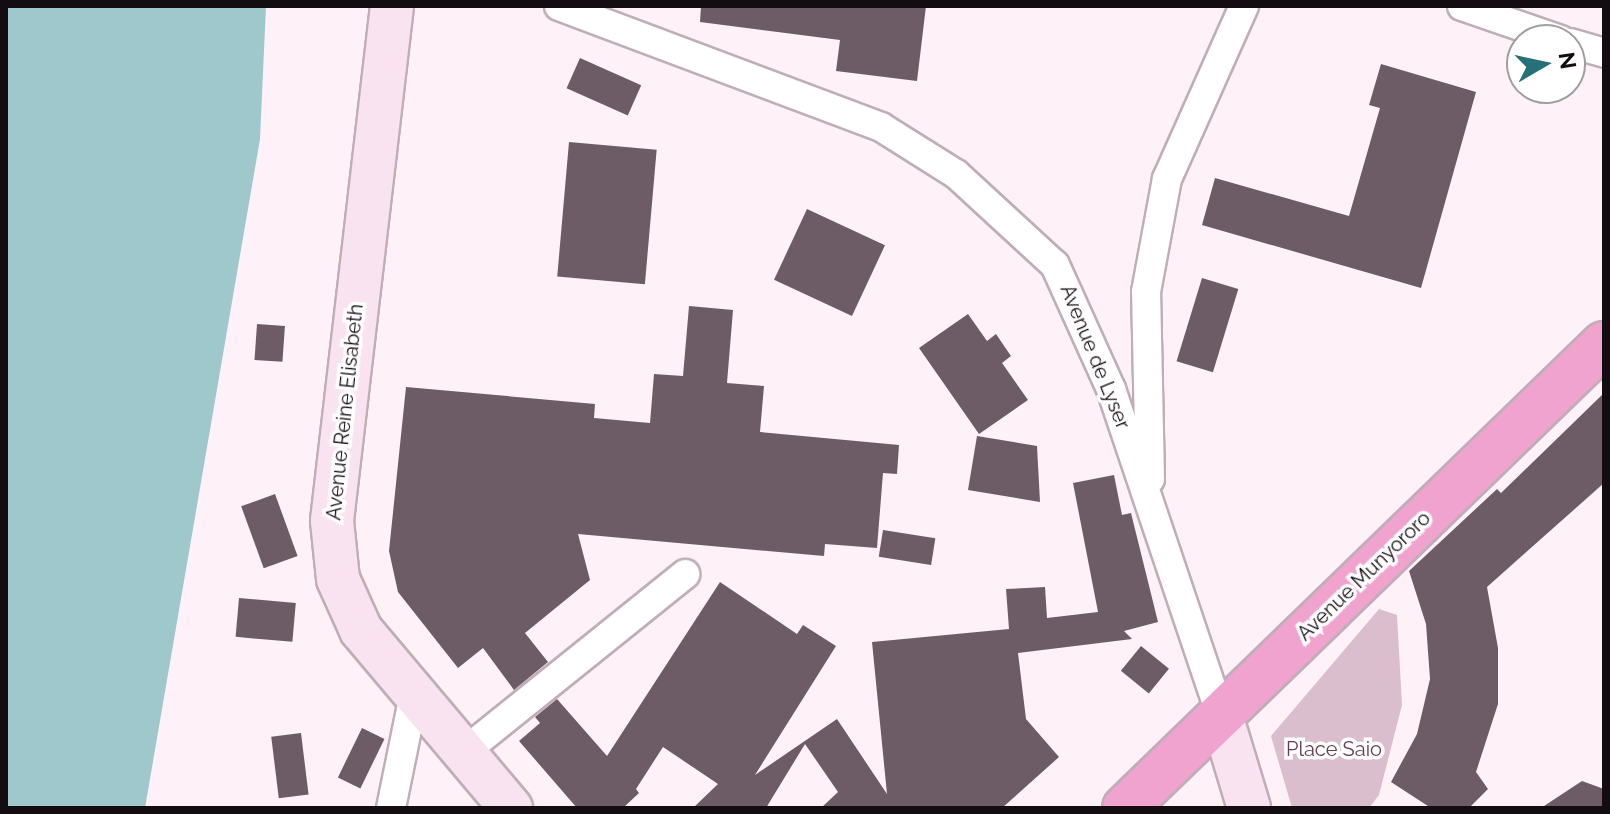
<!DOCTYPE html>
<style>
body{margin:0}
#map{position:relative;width:1610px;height:814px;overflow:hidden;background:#fef1f8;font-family:Raleway,sans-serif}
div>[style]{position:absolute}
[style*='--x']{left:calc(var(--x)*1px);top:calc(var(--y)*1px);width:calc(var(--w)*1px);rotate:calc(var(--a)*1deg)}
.green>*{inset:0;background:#dabecd}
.water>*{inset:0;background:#9ec8cc}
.building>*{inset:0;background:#6d5c65;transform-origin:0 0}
.roads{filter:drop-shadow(2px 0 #c0adb7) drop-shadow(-2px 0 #c0adb7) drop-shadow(0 2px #c0adb7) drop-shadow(0 -2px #c0adb7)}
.street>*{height:28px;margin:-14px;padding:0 14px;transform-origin:14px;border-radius:14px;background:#fff}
.secondary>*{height:42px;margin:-21px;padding:0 21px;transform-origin:21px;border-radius:21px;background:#fae3f1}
.highway>*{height:44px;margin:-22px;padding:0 22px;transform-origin:22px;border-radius:22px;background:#f0a3cf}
span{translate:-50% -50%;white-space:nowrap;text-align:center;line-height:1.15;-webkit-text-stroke:7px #fff;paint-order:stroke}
.street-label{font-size:20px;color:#130c10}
.park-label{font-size:20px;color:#683a55}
.frame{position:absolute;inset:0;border:8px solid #130c10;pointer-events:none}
.north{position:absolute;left:1506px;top:24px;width:80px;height:80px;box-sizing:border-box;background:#fff;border:2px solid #a19e9f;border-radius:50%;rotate:81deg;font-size:22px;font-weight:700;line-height:32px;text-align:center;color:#130c10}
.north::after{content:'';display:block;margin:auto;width:28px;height:36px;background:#267177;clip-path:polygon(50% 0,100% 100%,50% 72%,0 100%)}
</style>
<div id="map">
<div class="green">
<div style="clip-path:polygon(1379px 609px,1397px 615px,1402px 705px,1379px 795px,1369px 808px,1292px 808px,1271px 736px)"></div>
</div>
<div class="water">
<div style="clip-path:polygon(6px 6px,266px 6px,260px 139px,145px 808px,6px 808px)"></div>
</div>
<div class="building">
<div style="clip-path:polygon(701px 6px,926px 6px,917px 81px,836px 71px,840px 40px,700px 22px)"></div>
<div style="left:580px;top:58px;width:67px;height:33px;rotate:24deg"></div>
<div style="clip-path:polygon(1381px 64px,1476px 92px,1421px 288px,1202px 225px,1215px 178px,1349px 216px,1380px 108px,1369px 105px)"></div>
<div style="left:569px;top:142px;width:88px;height:135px;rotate:5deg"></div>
<div style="left:807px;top:209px;width:86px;height:78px;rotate:25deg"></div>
<div style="left:1202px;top:278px;width:38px;height:87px;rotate:17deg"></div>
<div style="clip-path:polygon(689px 306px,733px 310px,727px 383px,764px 386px,760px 432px,899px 445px,897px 474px,883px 473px,877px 548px,825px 544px,824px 556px,578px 534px,590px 580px,525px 633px,548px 662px,514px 690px,483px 648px,458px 668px,398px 592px,389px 551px,406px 387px,595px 404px,594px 418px,650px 423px,654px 374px,683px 376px)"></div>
<div style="clip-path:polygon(968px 314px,987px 341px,996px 334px,1011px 356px,1002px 363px,1028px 400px,979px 434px,919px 348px)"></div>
<div style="left:257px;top:324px;width:28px;height:36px;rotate:4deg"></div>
<div style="clip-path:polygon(1604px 393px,1604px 483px,1487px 587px,1498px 648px,1498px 704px,1476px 772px,1488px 789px,1469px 808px,1431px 808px,1391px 782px,1417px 734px,1430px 679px,1426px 624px,1409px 571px,1497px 489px,1501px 493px)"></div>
<div style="clip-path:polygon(977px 436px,1037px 446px,1040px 502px,968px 490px)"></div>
<div style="clip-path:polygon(1114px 475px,1122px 515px,1131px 513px,1158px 622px,1124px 631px,1132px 639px,1018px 653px,1026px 719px,1059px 757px,1002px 808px,821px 808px,838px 792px,805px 744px,766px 808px,693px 808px,718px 784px,663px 747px,636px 789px,639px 793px,623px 808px,577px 808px,519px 741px,540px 723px,535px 717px,557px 699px,607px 756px,720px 582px,797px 634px,803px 625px,836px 646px,755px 775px,837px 719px,887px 794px,872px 642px,1009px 629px,1006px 589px,1045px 587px,1047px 618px,1098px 612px,1073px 483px)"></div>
<div style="left:275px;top:494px;width:66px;height:36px;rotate:70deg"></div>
<div style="left:883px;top:530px;width:53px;height:27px;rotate:9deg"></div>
<div style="left:239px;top:598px;width:57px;height:39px;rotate:5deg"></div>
<div style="left:1141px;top:646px;width:36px;height:32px;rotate:39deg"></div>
<div style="left:362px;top:728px;width:25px;height:55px;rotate:26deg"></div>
<div style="left:301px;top:733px;width:62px;height:30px;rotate:83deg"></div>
<div style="clip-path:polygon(1582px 781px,1604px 789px,1604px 808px,1541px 808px)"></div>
</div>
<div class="roads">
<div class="street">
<div style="--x:559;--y:6;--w:344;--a:20.6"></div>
<div style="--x:881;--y:127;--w:89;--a:32.1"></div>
<div style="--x:956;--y:174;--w:134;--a:42.6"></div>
<div style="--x:1055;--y:265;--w:136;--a:65.7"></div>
<div style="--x:1111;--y:389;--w:344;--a:71.4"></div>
<div style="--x:1462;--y:6;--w:105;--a:19"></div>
<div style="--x:1570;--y:43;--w:35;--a:16"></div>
<div style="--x:1150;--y:479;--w:187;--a:-91.2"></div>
<div style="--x:1146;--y:292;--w:115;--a:-79.5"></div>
<div style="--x:1167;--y:179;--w:189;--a:-66"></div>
<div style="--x:464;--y:752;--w:284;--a:-38.8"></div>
<div style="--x:391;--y:808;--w:120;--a:-78.5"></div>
</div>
<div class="secondary">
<div style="--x:392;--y:6;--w:518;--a:96.65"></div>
<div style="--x:332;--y:521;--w:58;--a:84.1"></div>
<div style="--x:338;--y:579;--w:56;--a:65.7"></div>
<div style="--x:361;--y:630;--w:233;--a:49.9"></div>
<div style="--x:1221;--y:715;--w:97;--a:73.2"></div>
</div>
<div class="highway">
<div style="--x:1125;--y:808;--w:667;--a:-44.09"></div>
</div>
</div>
<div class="street-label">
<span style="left:1095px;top:357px;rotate:68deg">Avenue de Lyser</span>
<span style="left:345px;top:412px;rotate:-84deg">Avenue Reine Elisabeth</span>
<span style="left:1364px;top:576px;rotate:-44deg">Avenue Munyororo</span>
</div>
<div class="park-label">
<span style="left:1334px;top:749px">Place Saio</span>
</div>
<div class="frame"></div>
<div class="north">N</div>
</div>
